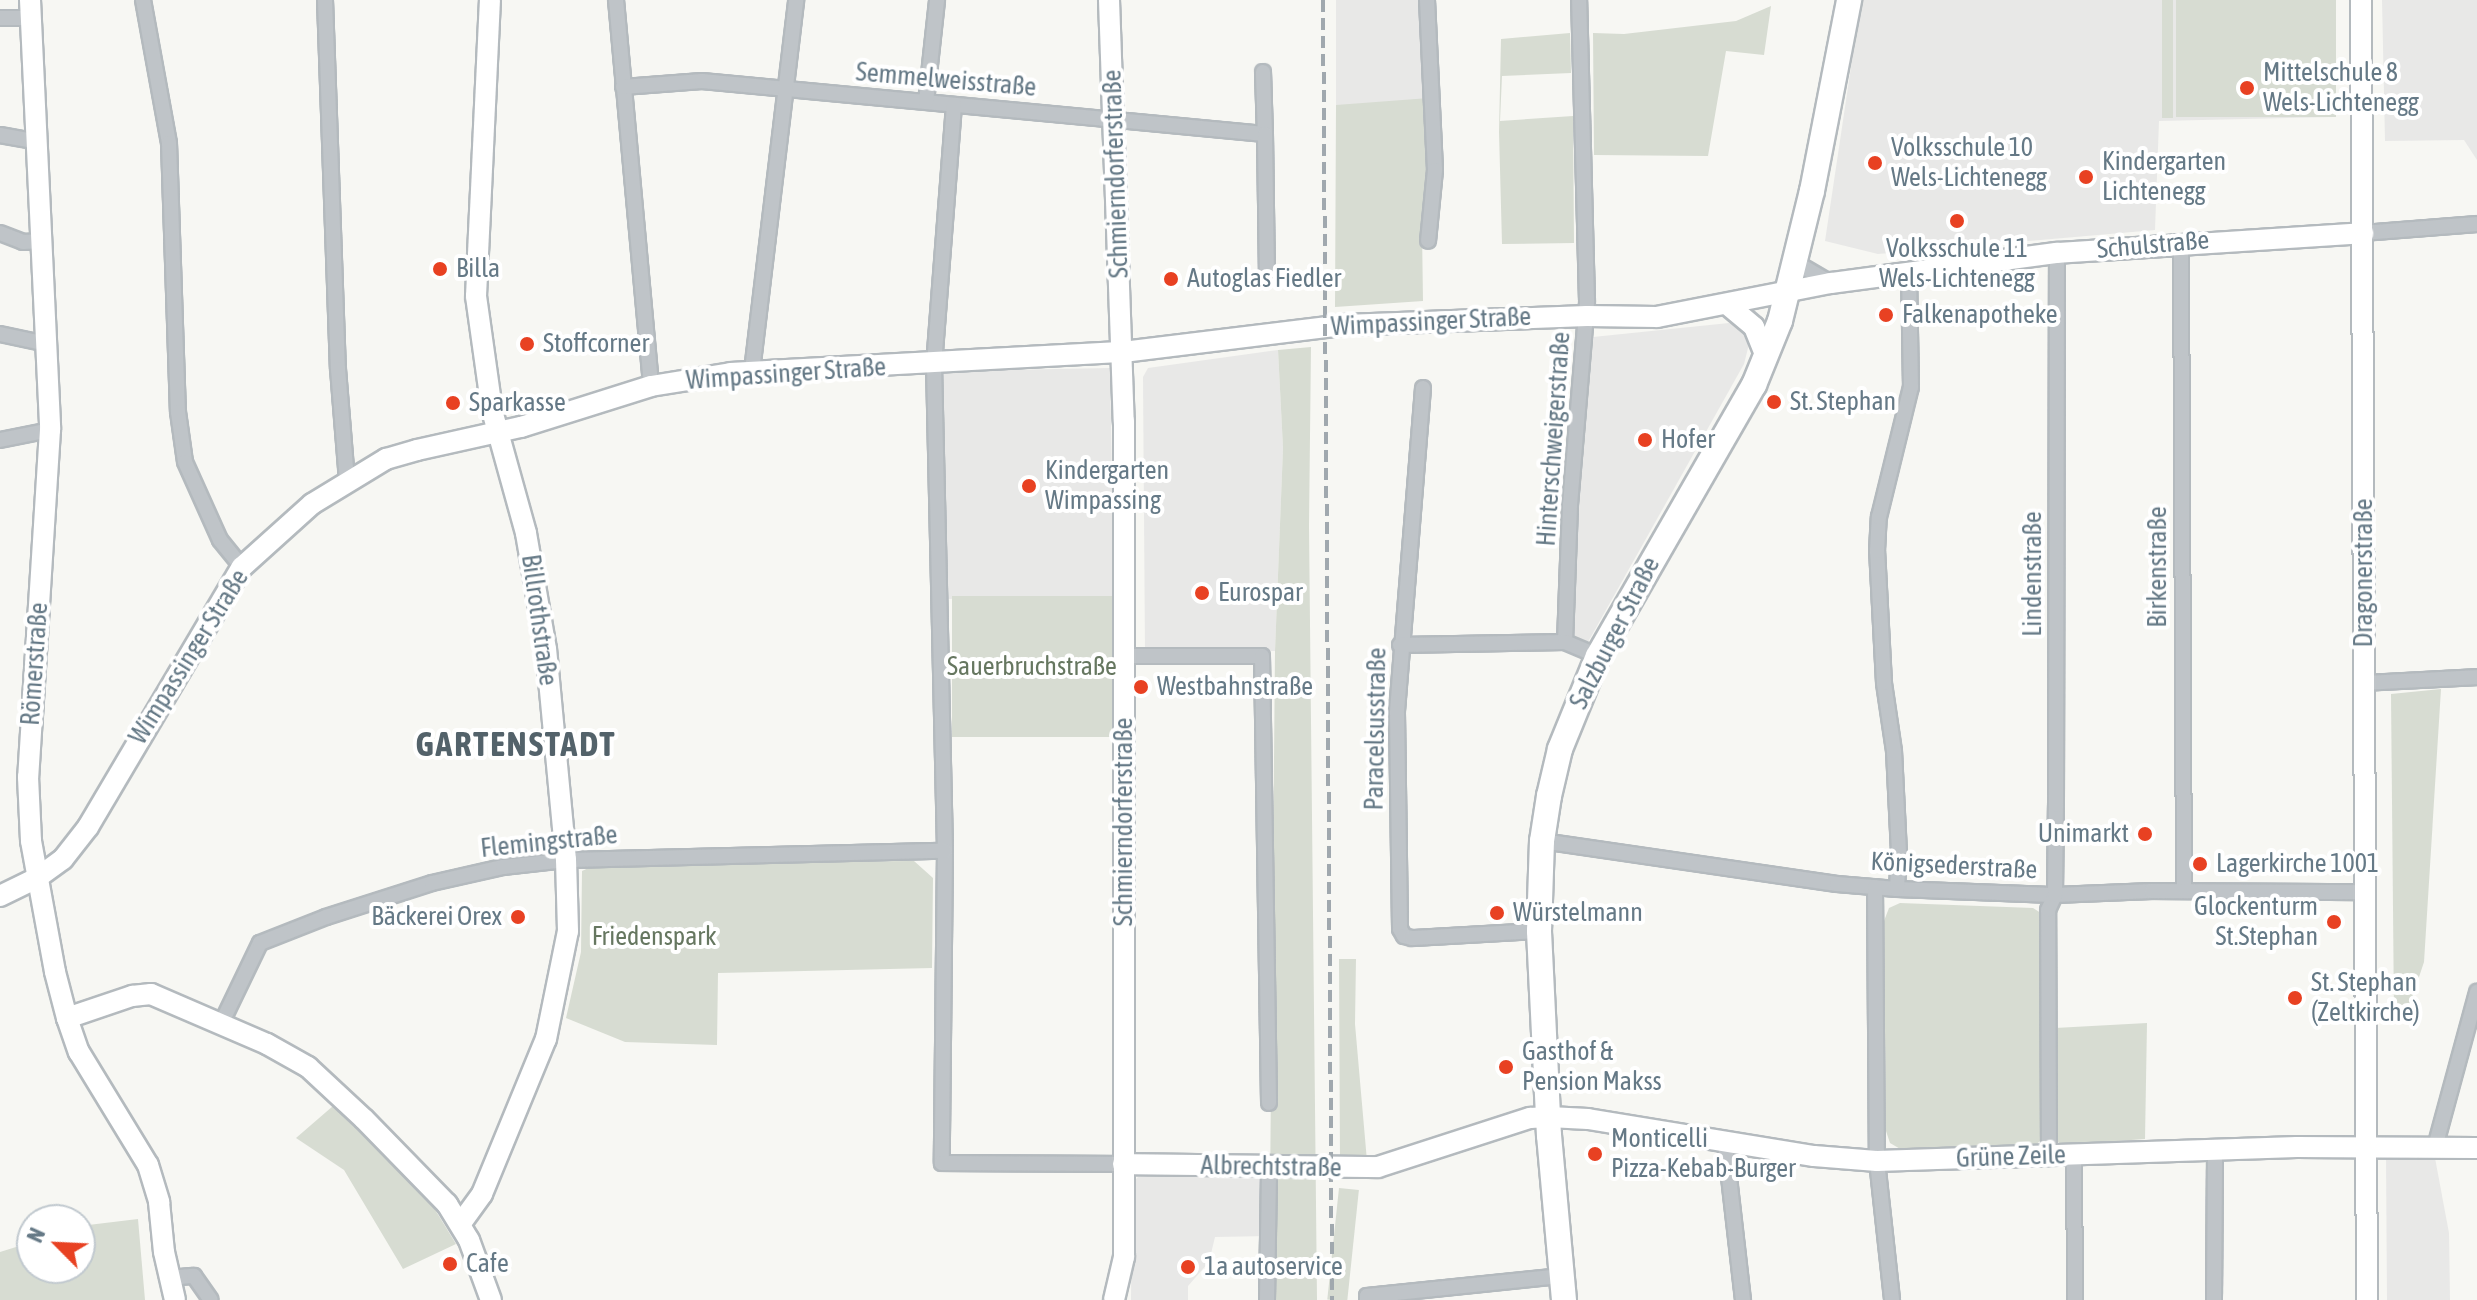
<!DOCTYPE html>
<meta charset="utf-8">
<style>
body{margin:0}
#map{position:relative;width:2477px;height:1300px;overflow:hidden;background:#f7f7f3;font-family:"Asap Condensed",sans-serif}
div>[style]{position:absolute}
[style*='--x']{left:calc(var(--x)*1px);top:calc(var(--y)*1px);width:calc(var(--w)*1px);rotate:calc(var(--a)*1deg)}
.built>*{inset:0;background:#e8e8e7;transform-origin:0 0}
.green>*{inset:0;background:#d7dcd2;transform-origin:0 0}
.roads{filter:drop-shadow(2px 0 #b4babe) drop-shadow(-2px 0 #b4babe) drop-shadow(0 2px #b4babe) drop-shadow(0 -2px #b4babe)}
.street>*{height:14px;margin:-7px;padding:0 7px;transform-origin:7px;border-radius:7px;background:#bfc4c8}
.secondary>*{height:20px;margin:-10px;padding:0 10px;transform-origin:10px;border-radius:10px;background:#fff}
.primary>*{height:24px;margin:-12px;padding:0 12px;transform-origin:12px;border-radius:12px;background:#fff}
.rail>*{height:4px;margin-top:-2px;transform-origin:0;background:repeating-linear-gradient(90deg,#a0a8ae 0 12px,transparent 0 18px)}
.dots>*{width:22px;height:22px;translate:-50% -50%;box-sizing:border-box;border:4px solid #fff;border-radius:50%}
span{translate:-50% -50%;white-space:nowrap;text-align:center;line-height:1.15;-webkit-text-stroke:8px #fff;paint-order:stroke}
.poi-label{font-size:26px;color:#657986}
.left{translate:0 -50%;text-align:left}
.right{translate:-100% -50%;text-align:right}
.street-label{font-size:26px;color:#657986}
.park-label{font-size:26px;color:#667760}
.district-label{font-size:34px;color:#53626a;font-weight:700;letter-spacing:2px}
.north{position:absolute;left:16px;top:1204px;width:80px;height:80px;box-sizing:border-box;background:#fff;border:2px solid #c1c9cf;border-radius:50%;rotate:294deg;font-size:22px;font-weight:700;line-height:32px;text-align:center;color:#657986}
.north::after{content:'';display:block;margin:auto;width:28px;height:36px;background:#e84122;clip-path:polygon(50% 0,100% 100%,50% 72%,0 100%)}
</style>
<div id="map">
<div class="built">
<div style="left:1336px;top:0;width:89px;height:105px"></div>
<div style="clip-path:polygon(1861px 0,2336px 0,2334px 117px,2159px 121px,2155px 230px,1878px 254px,1825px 241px)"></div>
<div style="clip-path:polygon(2382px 0,2477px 0,2477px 160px,2464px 140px,2385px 141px)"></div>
<div style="clip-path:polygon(1729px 323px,1742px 329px,1749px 344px,1744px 364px,1588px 642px,1563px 638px,1593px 337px)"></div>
<div style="clip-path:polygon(1278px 350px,1283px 448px,1275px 651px,1145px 651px,1143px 377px,1148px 368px)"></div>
<div style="left:1110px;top:368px;width:228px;height:168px;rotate:89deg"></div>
<div style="clip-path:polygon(2386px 1156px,2435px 1158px,2449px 1233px,2450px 1300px,2387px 1300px)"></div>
<div style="clip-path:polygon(1138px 1177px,1271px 1177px,1270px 1236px,1215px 1237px,1209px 1262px,1188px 1286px,1188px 1300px,1131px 1300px,1132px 1183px)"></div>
</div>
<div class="green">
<div style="left:2162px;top:0;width:11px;height:118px"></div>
<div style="left:2176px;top:0;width:160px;height:117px"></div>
<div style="clip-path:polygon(1771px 6px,1764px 55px,1726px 51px,1708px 156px,1594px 155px,1593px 33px,1624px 34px,1736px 21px)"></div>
<div style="clip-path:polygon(1570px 33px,1571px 73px,1502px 76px,1500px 121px,1573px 116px,1574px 243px,1502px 244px,1499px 132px,1501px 39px)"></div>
<div style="clip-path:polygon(1429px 98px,1431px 170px,1422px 230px,1423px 301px,1335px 307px,1336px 105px)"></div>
<div style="clip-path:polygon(1311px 347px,1309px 526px,1317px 1300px,1269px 1300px,1275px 651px,1283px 448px,1278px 350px)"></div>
<div style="left:1112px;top:596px;width:141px;height:160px;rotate:90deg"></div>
<div style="clip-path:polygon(2441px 689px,2424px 962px,2405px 1019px,2394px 1015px,2391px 694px)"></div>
<div style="clip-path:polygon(914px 861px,933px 878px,932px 968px,718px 973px,717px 1045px,625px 1042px,566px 1018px,581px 952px,582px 871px,595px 865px,676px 862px)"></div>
<div style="clip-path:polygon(1900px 903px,2033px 908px,2044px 915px,2045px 1137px,2034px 1146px,1902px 1150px,1890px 1143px,1886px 1131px,1884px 921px,1889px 908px)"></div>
<div style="clip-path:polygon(1339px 959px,1356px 959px,1355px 1024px,1367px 1161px,1340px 1163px)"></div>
<div style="clip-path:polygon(2147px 1023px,2145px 1139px,2062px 1145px,2054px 1139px,2055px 1028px)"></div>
<div style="clip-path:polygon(333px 1106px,431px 1203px,456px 1244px,403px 1269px,344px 1170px,296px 1138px)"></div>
<div style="left:1339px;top:1188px;width:20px;height:112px;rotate:6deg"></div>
<div style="clip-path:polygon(138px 1219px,145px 1300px,0 1300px,0 1252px,32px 1242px,32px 1268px,80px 1268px,80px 1226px)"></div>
</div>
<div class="roads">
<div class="street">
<div style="--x:143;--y:0;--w:145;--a:79.7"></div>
<div style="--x:169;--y:143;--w:269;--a:88.1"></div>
<div style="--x:178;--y:412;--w:50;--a:82"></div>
<div style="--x:185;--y:462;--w:85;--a:65.8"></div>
<div style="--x:220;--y:540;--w:35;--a:51"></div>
<div style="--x:325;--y:0;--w:369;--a:88"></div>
<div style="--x:338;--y:369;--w:112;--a:85.4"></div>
<div style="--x:616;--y:0;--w:388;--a:84.8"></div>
<div style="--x:1427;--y:0;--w:170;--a:87.3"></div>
<div style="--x:1435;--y:170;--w:71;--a:95.6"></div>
<div style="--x:0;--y:18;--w:32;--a:0"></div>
<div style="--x:1263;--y:72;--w:62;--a:88.2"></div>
<div style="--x:623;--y:87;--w:79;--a:-4.3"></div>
<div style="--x:702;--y:81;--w:565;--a:5.38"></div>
<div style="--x:1265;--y:134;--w:140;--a:89.2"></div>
<div style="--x:926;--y:102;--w:103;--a:-83.8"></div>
<div style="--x:954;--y:105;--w:261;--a:94.4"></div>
<div style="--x:934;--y:365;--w:486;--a:88.7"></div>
<div style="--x:945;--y:851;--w:312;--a:90.6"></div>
<div style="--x:942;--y:1163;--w:181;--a:0.3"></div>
<div style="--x:0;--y:135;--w:39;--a:10"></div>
<div style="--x:0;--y:233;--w:25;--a:21"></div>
<div style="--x:23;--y:242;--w:20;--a:-3"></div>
<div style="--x:2363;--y:233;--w:114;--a:-4.5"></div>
<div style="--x:2181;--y:242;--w:649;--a:89.74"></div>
<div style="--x:1795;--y:262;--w:42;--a:30.3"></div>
<div style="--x:0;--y:334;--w:48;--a:12"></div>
<div style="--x:752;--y:371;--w:374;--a:-83.2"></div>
<div style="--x:1423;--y:388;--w:326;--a:94.6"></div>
<div style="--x:1397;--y:713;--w:216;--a:89.2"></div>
<div style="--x:1400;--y:929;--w:8;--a:60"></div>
<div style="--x:1404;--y:936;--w:8;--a:14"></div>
<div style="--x:1412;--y:938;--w:127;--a:-3.2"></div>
<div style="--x:0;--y:440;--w:51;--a:-11.3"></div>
<div style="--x:1565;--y:642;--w:137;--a:-87.9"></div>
<div style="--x:1570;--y:505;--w:205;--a:-85.2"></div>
<div style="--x:1587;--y:301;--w:301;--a:-91.5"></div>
<div style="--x:1400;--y:645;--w:165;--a:-1"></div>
<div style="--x:1565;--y:642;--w:36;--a:23"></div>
<div style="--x:1124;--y:656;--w:138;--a:0"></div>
<div style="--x:1262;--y:656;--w:447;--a:89.1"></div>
<div style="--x:2364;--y:683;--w:113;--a:-3"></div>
<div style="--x:1542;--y:841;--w:298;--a:8.3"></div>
<div style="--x:1837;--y:884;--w:60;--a:4.8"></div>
<div style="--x:1897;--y:889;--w:158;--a:2.2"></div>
<div style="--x:2055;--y:895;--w:97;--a:-2.4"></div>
<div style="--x:2152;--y:891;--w:215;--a:0.3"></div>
<div style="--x:1875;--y:887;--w:274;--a:89.6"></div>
<div style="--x:1877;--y:1161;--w:140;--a:83.8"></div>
<div style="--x:1897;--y:889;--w:36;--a:-87"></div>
<div style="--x:1899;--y:853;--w:102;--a:-92.8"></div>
<div style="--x:1894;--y:751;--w:69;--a:-98.4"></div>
<div style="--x:1884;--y:683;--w:132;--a:-93"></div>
<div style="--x:1877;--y:551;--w:34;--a:-87"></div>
<div style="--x:1879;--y:517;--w:134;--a:-76.2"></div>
<div style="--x:1911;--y:387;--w:116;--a:-91"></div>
<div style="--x:221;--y:1024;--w:90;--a:-64.3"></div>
<div style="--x:260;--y:943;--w:71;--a:-21.5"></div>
<div style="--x:326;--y:917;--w:111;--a:-17.8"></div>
<div style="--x:432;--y:883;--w:73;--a:-12.7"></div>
<div style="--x:503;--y:867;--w:63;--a:-6.3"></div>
<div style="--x:566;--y:860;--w:379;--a:-1.4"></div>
<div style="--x:1725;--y:1142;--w:159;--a:83.5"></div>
<div style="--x:2435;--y:1147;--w:161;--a:-74.8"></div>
<div style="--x:2074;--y:1155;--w:145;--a:89.6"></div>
<div style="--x:2049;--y:1156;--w:246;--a:-90.2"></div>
<div style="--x:2048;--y:910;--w:17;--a:-65"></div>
<div style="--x:2055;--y:895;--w:90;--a:-89.4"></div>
<div style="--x:2056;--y:805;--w:552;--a:-89.9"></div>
<div style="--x:169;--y:1278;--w:25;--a:-5"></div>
<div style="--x:194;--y:1276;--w:29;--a:55"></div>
<div style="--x:1267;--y:1300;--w:132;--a:-89.1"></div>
<div style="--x:1367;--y:1300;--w:4;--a:-90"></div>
<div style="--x:1367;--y:1296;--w:196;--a:-5.9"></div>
<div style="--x:2214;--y:1300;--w:151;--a:-89.6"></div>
</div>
<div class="secondary">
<div style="--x:30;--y:0;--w:430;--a:87.3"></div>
<div style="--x:50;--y:430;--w:348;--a:93.6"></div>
<div style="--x:28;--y:777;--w:64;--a:87.3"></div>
<div style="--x:31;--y:841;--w:133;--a:79.6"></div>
<div style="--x:55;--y:972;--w:48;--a:75.4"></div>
<div style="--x:67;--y:1018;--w:36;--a:71"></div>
<div style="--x:79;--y:1052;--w:132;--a:58.6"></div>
<div style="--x:148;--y:1165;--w:39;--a:73"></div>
<div style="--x:159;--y:1202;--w:50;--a:84.3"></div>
<div style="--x:164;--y:1252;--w:49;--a:77.1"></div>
<div style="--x:1109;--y:0;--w:421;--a:88"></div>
<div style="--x:1124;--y:421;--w:836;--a:90"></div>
<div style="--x:1124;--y:1257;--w:44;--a:103.1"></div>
<div style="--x:2361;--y:0;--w:1300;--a:89.74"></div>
<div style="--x:1728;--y:305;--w:34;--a:40"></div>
<div style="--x:1754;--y:327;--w:32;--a:68"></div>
<div style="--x:0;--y:896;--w:41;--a:-25.9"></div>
<div style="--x:37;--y:878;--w:32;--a:-36"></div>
<div style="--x:63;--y:859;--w:41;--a:-52"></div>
<div style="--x:88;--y:827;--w:302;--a:-59.4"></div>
<div style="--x:242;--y:567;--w:94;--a:-42"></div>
<div style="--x:312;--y:504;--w:87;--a:-31.3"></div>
<div style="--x:386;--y:459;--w:32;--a:-16"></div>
<div style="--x:417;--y:450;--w:107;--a:-12.5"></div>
<div style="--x:521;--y:427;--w:136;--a:-17.5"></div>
<div style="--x:651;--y:386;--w:81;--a:-9.2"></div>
<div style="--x:731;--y:373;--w:393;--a:-3.1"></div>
<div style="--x:1123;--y:352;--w:223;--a:-7"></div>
<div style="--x:1344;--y:325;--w:243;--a:-2.1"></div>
<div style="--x:1587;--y:316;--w:70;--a:0.8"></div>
<div style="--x:1657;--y:317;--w:177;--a:-11.1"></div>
<div style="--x:1831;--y:283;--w:228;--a:-7.6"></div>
<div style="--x:2057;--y:253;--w:307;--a:-3.7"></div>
<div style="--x:67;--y:1018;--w:69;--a:-18.7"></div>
<div style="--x:132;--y:996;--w:19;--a:-6"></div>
<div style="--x:151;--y:994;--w:126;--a:23.3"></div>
<div style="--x:267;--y:1044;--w:47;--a:29.3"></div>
<div style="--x:308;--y:1067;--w:76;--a:42.9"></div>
<div style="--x:364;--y:1119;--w:119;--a:45.7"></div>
<div style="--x:447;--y:1204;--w:42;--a:58.6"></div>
<div style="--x:469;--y:1240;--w:64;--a:69.9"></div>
<div style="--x:1123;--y:1164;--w:255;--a:0.7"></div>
<div style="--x:1378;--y:1167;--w:160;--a:-17.9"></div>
<div style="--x:1530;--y:1118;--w:19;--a:-3"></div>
<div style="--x:1549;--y:1117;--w:39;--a:3"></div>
<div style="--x:1588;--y:1119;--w:229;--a:9.3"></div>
<div style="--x:1814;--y:1156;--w:63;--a:4.5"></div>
<div style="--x:1877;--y:1161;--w:420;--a:-1.9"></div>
<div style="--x:2297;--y:1147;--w:180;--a:0.3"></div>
<div style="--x:461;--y:1223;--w:36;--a:-54"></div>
<div style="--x:482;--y:1194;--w:168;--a:-67.6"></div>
<div style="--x:546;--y:1039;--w:110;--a:-78.5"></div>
<div style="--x:568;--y:931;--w:71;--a:-91.6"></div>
<div style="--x:566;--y:860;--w:212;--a:-95.4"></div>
<div style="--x:546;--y:649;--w:118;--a:-99.8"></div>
<div style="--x:526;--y:533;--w:128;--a:-105.5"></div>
<div style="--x:492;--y:410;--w:115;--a:-98"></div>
<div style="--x:476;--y:296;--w:296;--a:-87.3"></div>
</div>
<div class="primary">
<div style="--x:1564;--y:1300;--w:165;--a:-95.2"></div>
<div style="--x:1549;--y:1136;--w:205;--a:-92.8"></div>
<div style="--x:1539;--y:931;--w:90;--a:-88.1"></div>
<div style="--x:1542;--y:841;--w:46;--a:-81.2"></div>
<div style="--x:1549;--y:796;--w:48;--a:-76.8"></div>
<div style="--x:1560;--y:749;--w:100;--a:-67.8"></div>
<div style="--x:1598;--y:656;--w:313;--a:-60.1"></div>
<div style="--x:1754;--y:385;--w:69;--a:-67.9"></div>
<div style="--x:1780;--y:321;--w:134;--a:-76.2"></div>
<div style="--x:1812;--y:191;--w:195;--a:-79"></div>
</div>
</div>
<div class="rail">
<div style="--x:1323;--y:0;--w:1300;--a:89.6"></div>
</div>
<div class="dots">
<div style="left:2247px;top:88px;background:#e84122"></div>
<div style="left:1875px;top:163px;background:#e84122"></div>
<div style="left:2086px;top:177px;background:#e84122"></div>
<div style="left:1957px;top:221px;background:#e84122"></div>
<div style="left:440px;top:269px;background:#e84122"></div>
<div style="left:1171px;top:279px;background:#e84122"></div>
<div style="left:1886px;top:315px;background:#e84122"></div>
<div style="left:527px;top:344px;background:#e84122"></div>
<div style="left:1774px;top:402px;background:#e84122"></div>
<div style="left:453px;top:403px;background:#e84122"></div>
<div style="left:1645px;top:440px;background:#e84122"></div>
<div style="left:1029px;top:486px;background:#e84122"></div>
<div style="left:1202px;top:593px;background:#e84122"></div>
<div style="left:1141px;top:687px;background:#e84122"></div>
<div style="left:2145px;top:834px;background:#e84122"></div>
<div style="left:2200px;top:864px;background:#e84122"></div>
<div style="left:1497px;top:913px;background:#e84122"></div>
<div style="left:518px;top:917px;background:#e84122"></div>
<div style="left:2334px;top:922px;background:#e84122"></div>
<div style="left:2295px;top:998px;background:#e84122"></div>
<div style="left:1506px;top:1067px;background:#e84122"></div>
<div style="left:1595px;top:1154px;background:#e84122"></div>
<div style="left:450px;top:1264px;background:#e84122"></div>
<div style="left:1188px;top:1267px;background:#e84122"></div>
</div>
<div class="poi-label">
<span class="left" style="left:2263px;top:88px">Mittelschule 8<br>Wels-Lichtenegg</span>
<span class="left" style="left:1891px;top:163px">Volksschule 10<br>Wels-Lichtenegg</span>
<span class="left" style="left:2102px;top:177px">Kindergarten<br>Lichtenegg</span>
<span style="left:1957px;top:264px">Volksschule 11<br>Wels-Lichtenegg</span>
<span class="left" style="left:456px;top:269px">Billa</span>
<span class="left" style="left:1187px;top:279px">Autoglas Fiedler</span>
<span class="left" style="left:1902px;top:315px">Falkenapotheke</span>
<span class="left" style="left:543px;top:344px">Stoffcorner</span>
<span class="left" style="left:1790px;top:402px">St. Stephan</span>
<span class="left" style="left:469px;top:403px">Sparkasse</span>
<span class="left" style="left:1661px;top:440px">Hofer</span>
<span class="left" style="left:1045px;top:486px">Kindergarten<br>Wimpassing</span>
<span class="left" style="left:1218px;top:593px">Eurospar</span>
<span class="left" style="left:1157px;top:687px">Westbahnstraße</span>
<span class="right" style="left:2129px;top:834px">Unimarkt</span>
<span class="left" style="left:2216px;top:864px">Lagerkirche 1001</span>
<span class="right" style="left:2318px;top:922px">Glockenturm<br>St.Stephan</span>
<span class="left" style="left:1513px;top:913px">Würstelmann</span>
<span class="right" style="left:502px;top:917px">Bäckerei Orex</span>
<span class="left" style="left:2311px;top:998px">St. Stephan<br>(Zeltkirche)</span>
<span class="left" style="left:1522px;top:1067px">Gasthof &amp;<br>Pension Makss</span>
<span class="left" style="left:1611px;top:1154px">Monticelli<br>Pizza-Kebab-Burger</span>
<span class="left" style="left:466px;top:1264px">Cafe</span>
<span class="left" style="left:1204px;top:1267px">1a autoservice</span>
</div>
<div class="street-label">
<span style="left:946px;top:80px;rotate:5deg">Semmelweisstraße</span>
<span style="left:1116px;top:174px;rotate:-92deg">Schmierndorferstraße</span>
<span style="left:2153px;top:245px;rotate:-5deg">Schulstraße</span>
<span style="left:1431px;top:322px;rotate:-3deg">Wimpassinger Straße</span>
<span style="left:786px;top:374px;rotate:-4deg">Wimpassinger Straße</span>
<span style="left:1554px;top:439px;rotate:-86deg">Hinterschweigerstraße</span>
<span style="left:2158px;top:567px;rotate:-90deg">Birkenstraße</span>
<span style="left:2364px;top:573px;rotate:-90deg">Dragonerstraße</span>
<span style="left:2033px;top:574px;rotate:-90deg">Lindenstraße</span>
<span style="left:539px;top:620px;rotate:82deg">Billrothstraße</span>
<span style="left:1615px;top:633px;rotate:-63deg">Salzburger Straße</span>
<span style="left:189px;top:657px;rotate:-58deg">Wimpassinger Straße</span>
<span style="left:35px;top:664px;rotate:-86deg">Römerstraße</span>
<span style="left:1376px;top:729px;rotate:-89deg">Paracelsusstraße</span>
<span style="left:1124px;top:822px;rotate:-90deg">Schmierndorferstraße</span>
<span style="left:549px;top:842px;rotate:-6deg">Flemingstraße</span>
<span style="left:1954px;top:866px;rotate:3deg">Königsederstraße</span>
<span style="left:2011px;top:1157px;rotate:-2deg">Grüne Zeile</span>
<span style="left:1271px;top:1167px;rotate:1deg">Albrechtstraße</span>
</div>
<div class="park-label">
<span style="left:1032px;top:667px">Sauerbruchstraße</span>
<span style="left:654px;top:937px">Friedenspark</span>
</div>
<div class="district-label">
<span style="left:516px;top:744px">GARTENSTADT</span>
</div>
<div class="north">N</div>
</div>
